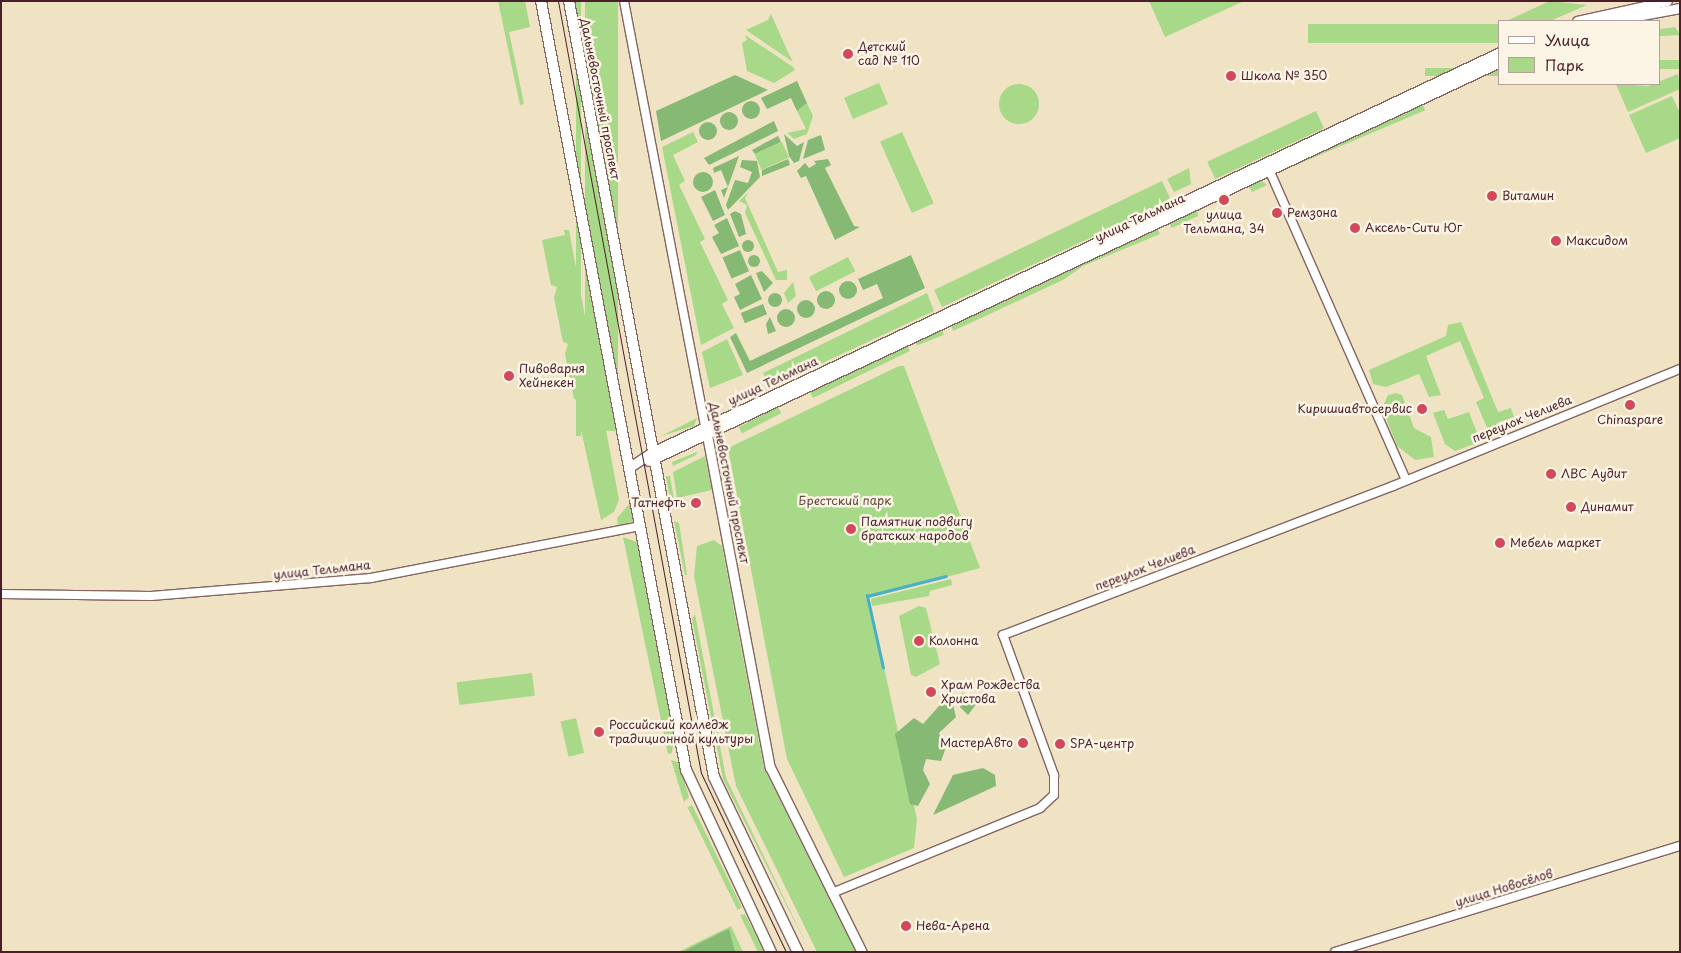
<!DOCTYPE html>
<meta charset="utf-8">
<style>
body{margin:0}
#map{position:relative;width:1681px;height:953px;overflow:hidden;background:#efe3c4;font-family:"Playpen Sans",sans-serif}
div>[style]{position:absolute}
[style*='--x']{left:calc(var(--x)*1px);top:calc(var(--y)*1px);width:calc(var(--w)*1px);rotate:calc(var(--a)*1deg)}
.green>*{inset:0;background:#a7d988;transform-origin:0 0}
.round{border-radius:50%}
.forest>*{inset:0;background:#85b974;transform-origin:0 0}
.stream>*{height:2.5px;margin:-1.25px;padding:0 1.25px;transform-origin:1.25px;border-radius:1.25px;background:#47b0c6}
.roads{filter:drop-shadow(1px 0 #846461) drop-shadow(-1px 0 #846461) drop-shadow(0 1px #846461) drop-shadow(0 -1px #846461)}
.minor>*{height:8px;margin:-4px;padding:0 4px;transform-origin:4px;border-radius:4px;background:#fff}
.tertiary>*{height:9px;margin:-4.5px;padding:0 4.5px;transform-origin:4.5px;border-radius:4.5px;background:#fff}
.secondary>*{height:10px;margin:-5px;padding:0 5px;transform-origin:5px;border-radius:5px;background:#fff}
.tram>*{height:1px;margin:-0.5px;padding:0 0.5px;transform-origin:0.5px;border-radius:0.5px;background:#4a1f2b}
.dots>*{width:14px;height:14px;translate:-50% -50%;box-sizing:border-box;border:2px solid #fcf5e5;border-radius:50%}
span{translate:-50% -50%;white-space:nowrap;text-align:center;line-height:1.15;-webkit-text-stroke:5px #fcf5e5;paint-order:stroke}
.poi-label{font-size:12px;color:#4a1f2b}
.left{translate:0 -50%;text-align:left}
.right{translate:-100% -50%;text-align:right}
.street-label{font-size:12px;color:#4a1f2b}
.park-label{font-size:12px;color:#614e42}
.frame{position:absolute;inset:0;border:2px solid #4a1f2b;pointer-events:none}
.legend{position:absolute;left:1498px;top:20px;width:162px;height:65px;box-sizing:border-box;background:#fcf5e5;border:1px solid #b59f9b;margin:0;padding:6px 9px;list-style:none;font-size:15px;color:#4a1f2b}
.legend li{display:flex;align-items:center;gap:10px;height:25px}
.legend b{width:25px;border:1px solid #b59f9b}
</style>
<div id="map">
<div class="green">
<div style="clip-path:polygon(498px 1px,525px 1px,530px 27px,509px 32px,524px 104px,520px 105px)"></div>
<div style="left:576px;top:1px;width:5px;height:435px"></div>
<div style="left:585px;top:1px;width:33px;height:430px"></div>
<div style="clip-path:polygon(1149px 1px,1244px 1px,1165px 37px)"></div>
<div style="clip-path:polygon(1550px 1px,1587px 5px,1550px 21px,1506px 21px)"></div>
<div style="clip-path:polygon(771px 14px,788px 52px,793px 62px,746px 30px,768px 20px)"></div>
<div style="left:1500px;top:24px;width:19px;height:192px;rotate:90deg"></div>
<div style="clip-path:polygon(1675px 27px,1680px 35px,1660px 36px,1660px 29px)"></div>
<div style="clip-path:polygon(745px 35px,793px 67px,795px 70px,774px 83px,747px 71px,742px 43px,747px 40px)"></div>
<div style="left:1680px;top:60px;width:9px;height:20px;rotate:90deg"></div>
<div style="left:1500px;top:68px;width:8px;height:75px;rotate:90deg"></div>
<div style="clip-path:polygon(1678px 74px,1680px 89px,1628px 112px,1616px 84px,1648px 86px)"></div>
<div style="left:879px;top:83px;width:23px;height:38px;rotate:67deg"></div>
<div class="round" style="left:999px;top:84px;width:40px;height:40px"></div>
<div style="clip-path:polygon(1672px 96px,1680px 113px,1680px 138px,1646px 153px,1629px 115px)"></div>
<div style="clip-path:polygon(807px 103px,813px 116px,807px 134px,794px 139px,787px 133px,806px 129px,797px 111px)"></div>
<div style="left:1422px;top:103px;width:8px;height:158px;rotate:67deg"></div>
<div style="left:1316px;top:111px;width:19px;height:120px;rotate:65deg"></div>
<div style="clip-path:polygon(693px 132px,698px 142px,673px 155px,685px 181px,679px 185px,705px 239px,700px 242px,728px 300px,722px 304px,734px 328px,701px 345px,662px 147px)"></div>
<div style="left:902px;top:132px;width:78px;height:24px;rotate:66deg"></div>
<div style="left:782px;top:142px;width:17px;height:30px;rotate:66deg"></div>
<div style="clip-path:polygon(1189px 168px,1191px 184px,1174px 192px,1167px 179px)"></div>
<div style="clip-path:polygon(1259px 179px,1267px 185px,1252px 192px,1248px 185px)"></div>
<div style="clip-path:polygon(1162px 181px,1170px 198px,1163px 204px,942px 307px,934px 290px)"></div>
<div style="clip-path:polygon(749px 192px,745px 198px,778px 272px,787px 270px,787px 280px,776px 280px,745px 213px,747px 205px,739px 201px)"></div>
<div style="clip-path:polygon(1197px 209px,1198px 216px,1172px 228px,1169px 223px)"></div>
<div style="clip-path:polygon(1157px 228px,1160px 234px,1083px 266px,1063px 280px,953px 331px,951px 325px)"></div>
<div style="clip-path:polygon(564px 230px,569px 230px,619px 500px,614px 512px,601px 520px,577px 412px,579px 400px,574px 399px,565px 354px,568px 344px,563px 342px,554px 298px,557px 287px,551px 285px,542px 240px,565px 235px)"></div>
<div style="left:848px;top:257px;width:16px;height:44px;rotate:63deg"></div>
<div style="clip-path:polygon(793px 282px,796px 296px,788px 303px,784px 293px)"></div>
<div style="clip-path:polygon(927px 293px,934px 311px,769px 388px,763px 373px)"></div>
<div style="clip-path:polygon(1461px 322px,1498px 412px,1511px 408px,1514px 417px,1497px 423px,1502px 434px,1491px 437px,1476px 402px,1484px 398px,1460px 341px,1426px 356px,1441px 395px,1429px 397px,1419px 374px,1386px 387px,1373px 384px,1369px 370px,1446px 336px,1448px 325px)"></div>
<div style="left:942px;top:330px;width:5px;height:29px;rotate:68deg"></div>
<div style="clip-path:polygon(727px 339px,743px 375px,710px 388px,702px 352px)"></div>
<div style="clip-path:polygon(908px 346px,910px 351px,813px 398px,810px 392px)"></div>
<div style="clip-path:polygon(899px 366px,904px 366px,980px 568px,869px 598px,917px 819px,914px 848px,844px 877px,787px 759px,728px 448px)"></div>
<div style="clip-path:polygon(1396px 393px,1402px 395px,1414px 428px,1431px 437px,1434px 457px,1415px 460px,1397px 446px,1382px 408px,1388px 395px)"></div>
<div style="left:778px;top:407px;width:7px;height:44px;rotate:63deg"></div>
<div style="clip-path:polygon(1444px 410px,1448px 419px,1469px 412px,1478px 435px,1474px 444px,1455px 451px,1445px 444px,1433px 413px)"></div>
<div style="clip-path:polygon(697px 418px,694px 426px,661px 436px)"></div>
<div style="clip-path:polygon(697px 452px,696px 455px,673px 466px,672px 462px)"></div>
<div style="clip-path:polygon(705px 456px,712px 490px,677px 498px,673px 472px)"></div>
<div style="clip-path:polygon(666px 476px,670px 476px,675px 505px,670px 500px)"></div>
<div style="clip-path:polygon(630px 503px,634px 521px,618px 526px,617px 518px)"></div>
<div style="clip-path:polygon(674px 521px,679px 523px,687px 575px,685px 575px)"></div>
<div style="clip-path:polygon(623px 537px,637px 542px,674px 736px,672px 753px,668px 754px)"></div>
<div style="clip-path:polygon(714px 540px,722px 546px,764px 768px,856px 952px,817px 952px,736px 786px,694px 576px,697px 546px)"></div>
<div style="clip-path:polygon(951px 579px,952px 585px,930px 591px,929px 596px,872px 606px,871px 599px)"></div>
<div style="clip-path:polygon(919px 606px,926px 608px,940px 664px,916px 677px,911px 675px,899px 616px)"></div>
<div style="clip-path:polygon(695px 614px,726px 778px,810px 952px,723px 779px,692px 619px)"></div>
<div style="left:532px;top:673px;width:23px;height:76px;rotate:83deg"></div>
<div style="left:576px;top:718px;width:36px;height:16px;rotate:77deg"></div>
<div style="clip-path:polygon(671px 760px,678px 762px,689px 797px,684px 802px)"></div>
<div style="left:692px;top:805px;width:114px;height:5px;rotate:64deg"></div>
<div style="clip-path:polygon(745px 914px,764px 952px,758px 952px,740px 915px)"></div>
<div style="clip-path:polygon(731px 926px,743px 952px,678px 952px)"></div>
</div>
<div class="forest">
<div style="clip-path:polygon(735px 75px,768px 90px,661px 141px,656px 111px)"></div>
<div style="clip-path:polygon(797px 81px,807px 103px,797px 111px,791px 98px,767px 109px,761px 98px)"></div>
<div class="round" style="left:742px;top:101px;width:18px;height:18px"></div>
<div class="round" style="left:720px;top:112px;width:18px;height:18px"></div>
<div style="clip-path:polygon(774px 121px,778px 131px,709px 165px,704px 158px)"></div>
<div class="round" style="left:699px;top:122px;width:18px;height:18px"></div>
<div style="clip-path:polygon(784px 134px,797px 146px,804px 142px,799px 161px,794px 163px,789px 156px)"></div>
<div style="clip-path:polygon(821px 135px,825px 150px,803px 159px,808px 140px)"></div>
<div style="clip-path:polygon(778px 136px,781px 142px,755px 154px,752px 150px)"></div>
<div style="clip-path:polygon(739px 156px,724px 198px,721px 190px,728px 187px,721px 170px,714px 173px,713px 168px)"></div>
<div style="clip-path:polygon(788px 159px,790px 165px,762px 176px,762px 170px)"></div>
<div style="clip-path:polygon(828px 159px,831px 165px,825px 168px,854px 226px,860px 227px,835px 240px,806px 176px,801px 178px,797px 171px,805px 163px,809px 168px,816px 164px,814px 161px)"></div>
<div style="clip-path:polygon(742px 160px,757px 161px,760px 177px,728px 210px,726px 205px,735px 180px,748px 183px,752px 172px,740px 167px)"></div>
<div class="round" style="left:693px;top:172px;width:20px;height:20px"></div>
<div style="clip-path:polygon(715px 190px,725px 215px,713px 221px,701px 197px)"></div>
<div style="clip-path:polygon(735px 211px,741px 214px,746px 234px,739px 237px,730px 214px)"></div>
<div style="clip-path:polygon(727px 218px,739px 246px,721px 254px,712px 237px,719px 233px,714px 225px)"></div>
<div class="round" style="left:742px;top:240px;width:12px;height:12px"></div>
<div style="left:740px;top:250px;width:23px;height:19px;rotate:67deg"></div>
<div style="clip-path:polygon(911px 255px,925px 288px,747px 373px,730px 337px,736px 333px,750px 361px,883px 298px,877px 284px,863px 290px,858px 279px)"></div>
<div class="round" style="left:748px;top:255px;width:12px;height:12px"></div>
<div style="clip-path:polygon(762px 271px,773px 283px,764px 292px,756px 273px)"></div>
<div style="clip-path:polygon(751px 275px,762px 299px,740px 310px,734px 297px,740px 294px,735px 284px)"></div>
<div class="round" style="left:839px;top:281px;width:18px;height:18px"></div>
<div class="round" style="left:817px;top:291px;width:18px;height:18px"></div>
<div class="round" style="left:768px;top:293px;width:14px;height:14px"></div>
<div class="round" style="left:797px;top:300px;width:18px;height:18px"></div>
<div style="left:763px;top:304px;width:11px;height:24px;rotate:68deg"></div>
<div class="round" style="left:777px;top:309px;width:18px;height:18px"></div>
<div style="clip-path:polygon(770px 317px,776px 331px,768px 334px,766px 324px)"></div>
<div style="clip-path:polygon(962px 692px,970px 704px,977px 703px,968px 715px,960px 707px)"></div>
<div style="clip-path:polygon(952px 701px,956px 717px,939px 733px,945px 750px,941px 761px,926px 759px,923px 770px,930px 784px,918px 806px,910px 804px,895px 734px,914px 718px,923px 724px,939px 706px)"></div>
<div style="clip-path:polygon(983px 768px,995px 775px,996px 786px,933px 815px,953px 775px)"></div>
<div style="clip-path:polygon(729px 929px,735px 952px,682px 952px,722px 932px)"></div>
</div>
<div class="stream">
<div style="--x:883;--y:668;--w:74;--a:-102.5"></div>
<div style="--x:867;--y:596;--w:81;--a:-14.2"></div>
</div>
<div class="roads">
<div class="minor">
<div style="--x:624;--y:1;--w:438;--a:79.2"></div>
<div style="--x:1267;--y:165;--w:344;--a:66.2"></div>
<div style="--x:1;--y:594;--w:150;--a:0.8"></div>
<div style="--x:151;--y:596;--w:221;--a:-4.7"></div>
<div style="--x:371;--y:578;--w:274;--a:-10.9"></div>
<div style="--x:832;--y:893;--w:225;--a:-22.2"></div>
<div style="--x:1040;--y:808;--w:19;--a:-43"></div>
<div style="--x:1054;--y:795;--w:20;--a:-90"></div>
<div style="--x:1054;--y:775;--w:149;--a:-110"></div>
<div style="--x:1003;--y:635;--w:417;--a:-20.9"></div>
<div style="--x:1393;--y:486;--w:310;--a:-22.2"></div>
<div style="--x:1335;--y:952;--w:361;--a:-17.1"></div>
</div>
<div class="tertiary">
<div style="--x:1577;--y:21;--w:92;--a:-12.5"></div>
<div style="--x:1609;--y:21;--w:72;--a:-10.4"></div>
<div style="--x:707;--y:435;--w:338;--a:79.3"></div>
<div style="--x:770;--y:767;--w:207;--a:63.6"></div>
<div style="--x:649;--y:461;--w:940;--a:-25.12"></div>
<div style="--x:630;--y:467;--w:29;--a:-34"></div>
<div style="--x:654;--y:451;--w:935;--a:-25.25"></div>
</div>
<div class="secondary">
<div style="--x:541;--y:1;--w:783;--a:79.32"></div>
<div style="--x:686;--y:770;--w:201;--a:65"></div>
<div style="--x:569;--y:1;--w:789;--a:79.42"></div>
<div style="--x:714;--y:777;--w:194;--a:64.4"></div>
</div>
</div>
<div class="tram">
<div style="--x:558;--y:1;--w:785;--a:79.51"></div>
<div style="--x:701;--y:773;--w:198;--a:64.6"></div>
</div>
<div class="dots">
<div style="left:848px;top:54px;background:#d1495b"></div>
<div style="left:1231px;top:76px;background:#d1495b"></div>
<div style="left:1492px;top:196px;background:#d1495b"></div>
<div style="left:1224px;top:200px;background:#d1495b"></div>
<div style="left:1277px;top:213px;background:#d1495b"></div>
<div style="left:1355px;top:228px;background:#d1495b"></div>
<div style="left:1556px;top:241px;background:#d1495b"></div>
<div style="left:509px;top:376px;background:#d1495b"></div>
<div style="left:1630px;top:405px;background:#d1495b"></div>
<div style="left:1422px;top:409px;background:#d1495b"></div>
<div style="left:1551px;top:474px;background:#d1495b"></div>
<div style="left:696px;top:503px;background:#d1495b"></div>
<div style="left:1571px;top:507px;background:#d1495b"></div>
<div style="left:851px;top:529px;background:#d1495b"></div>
<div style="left:1500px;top:543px;background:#d1495b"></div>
<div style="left:919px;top:641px;background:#d1495b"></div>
<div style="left:931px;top:692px;background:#d1495b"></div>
<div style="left:599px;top:732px;background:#d1495b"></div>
<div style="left:1023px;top:743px;background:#d1495b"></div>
<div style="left:1060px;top:744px;background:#d1495b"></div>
<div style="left:906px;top:926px;background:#d1495b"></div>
</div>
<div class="poi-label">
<span class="left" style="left:858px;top:54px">Детский<br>сад № 110</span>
<span class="left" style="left:1241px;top:76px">Школа № 350</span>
<span class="left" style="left:1502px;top:196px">Витамин</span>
<span class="left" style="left:1287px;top:213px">Ремзона</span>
<span style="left:1224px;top:222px">улица<br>Тельмана, 34</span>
<span class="left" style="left:1365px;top:228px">Аксель-Сити Юг</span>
<span class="left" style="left:1566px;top:241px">Максидом</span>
<span class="left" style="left:519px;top:376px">Пивоварня<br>Хейнекен</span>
<span class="right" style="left:1412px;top:409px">Киришиавтосервис</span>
<span style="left:1630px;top:420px">Chinaspare</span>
<span class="left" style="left:1561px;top:474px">ЛВС Аудит</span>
<span class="right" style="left:686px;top:503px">Татнефть</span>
<span class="left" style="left:1581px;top:507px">Динамит</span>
<span class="left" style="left:861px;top:529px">Памятник подвигу<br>братских народов</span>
<span class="left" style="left:1510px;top:543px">Мебель маркет</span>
<span class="left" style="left:929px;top:641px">Колонна</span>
<span class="left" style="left:941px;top:692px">Храм Рождества<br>Христова</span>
<span class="left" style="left:609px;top:732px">Российский колледж<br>традиционной культуры</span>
<span class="right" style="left:1013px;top:743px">МастерАвто</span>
<span class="left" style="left:1070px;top:744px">SPA-центр</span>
<span class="left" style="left:916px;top:926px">Нева-Арена</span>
</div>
<div class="street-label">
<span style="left:600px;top:99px;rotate:79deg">Дальневосточный проспект</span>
<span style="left:1140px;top:218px;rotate:-25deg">улица Тельмана</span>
<span style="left:773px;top:381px;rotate:-25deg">улица Тельмана</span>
<span style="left:1522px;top:419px;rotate:-22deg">переулок Челиева</span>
<span style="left:729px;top:483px;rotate:79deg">Дальневосточный проспект</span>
<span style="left:1145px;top:568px;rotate:-21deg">переулок Челиева</span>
<span style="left:322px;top:570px;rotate:-6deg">улица Тельмана</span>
<span style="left:1504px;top:888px;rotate:-17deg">улица Новосёлов</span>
</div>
<div class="park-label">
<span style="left:845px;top:501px">Брестский парк</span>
</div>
<div class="frame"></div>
<ul class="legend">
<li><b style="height:6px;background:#fff"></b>Улица</li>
<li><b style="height:14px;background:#a7d988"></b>Парк</li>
</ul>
</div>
